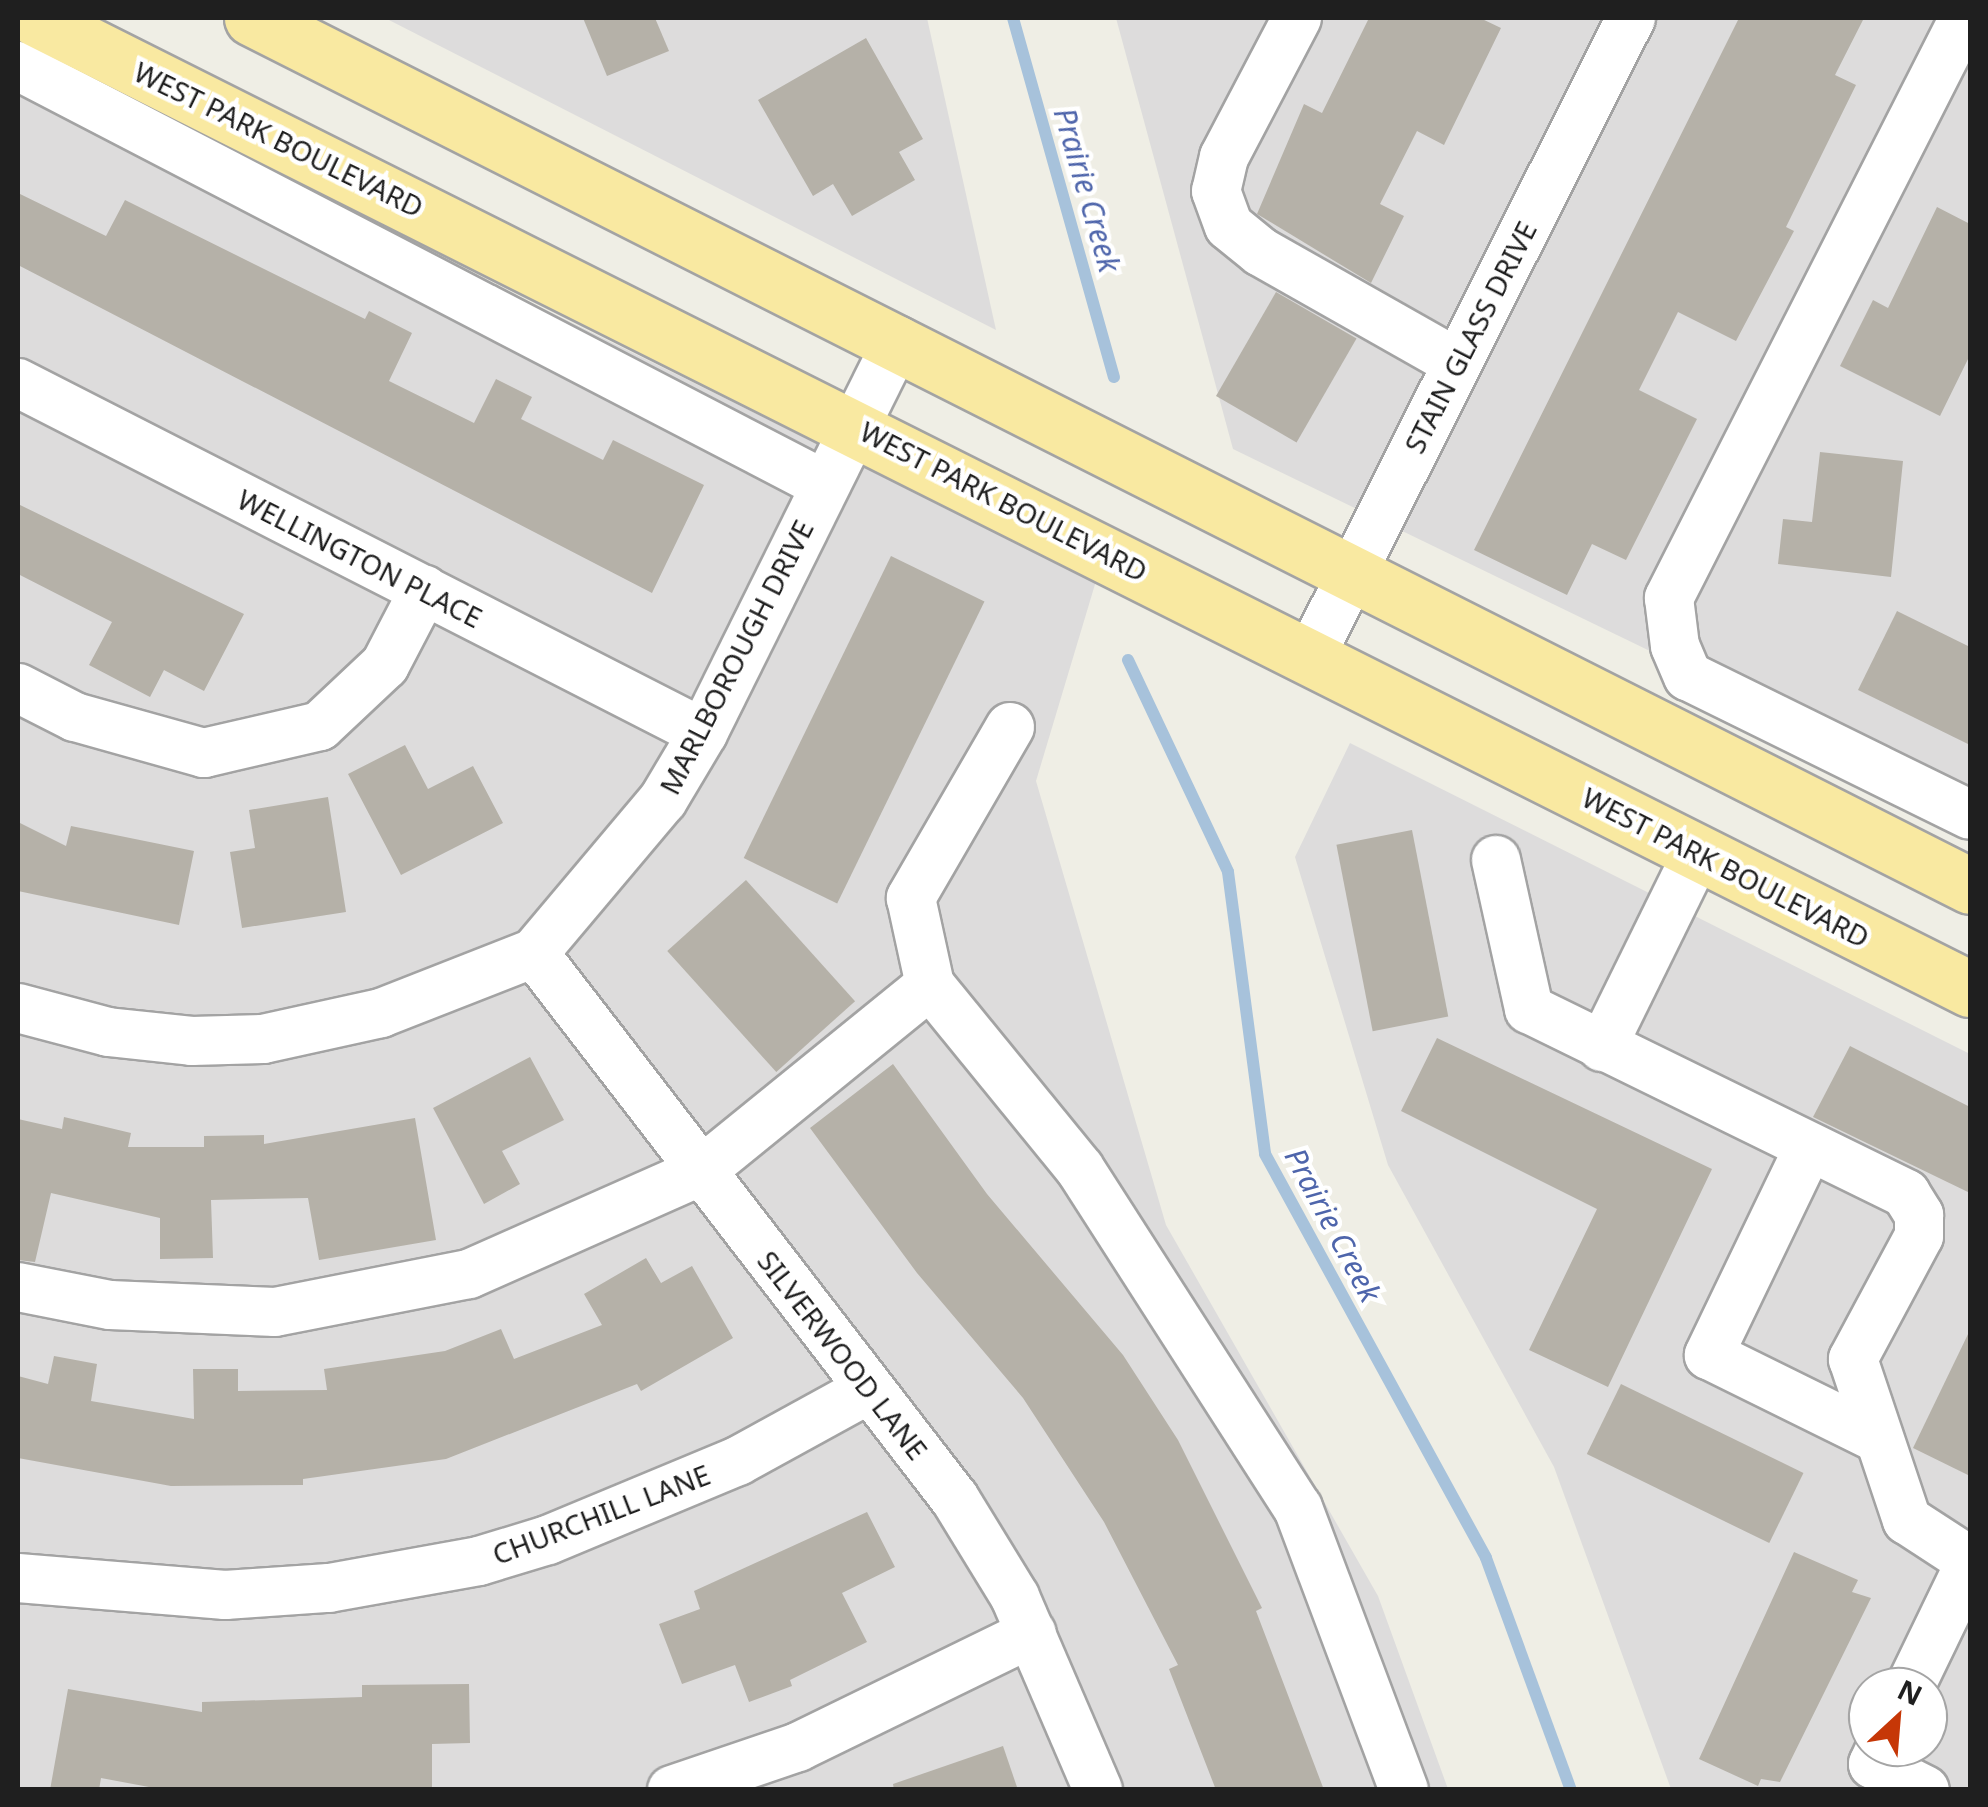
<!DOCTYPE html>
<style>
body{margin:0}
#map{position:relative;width:1988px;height:1807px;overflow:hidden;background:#efeee5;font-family:"Noto Sans",sans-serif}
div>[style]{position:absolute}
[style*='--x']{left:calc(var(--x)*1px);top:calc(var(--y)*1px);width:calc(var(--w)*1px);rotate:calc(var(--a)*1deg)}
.residential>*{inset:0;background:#dddcdc}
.stream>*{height:12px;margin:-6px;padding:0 6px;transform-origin:6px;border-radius:6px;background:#a7c2db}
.building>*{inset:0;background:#b5b1a8;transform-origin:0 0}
.roads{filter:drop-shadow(2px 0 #a3a3a3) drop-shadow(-2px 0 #a3a3a3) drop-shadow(0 2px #a3a3a3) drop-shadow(0 -2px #a3a3a3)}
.minor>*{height:48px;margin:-24px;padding:0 24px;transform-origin:24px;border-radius:24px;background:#fff}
.major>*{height:55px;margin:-27.5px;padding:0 27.5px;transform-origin:27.5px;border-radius:27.5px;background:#f9e9a1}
span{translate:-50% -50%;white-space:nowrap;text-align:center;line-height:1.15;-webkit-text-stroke:9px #fff;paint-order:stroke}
.street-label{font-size:28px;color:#1f1f1f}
.water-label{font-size:30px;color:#4e65ab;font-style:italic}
.frame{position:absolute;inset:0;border:20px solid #1f1f1f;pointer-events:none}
.north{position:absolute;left:1848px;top:1667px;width:100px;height:100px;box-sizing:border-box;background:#fff;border:2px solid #a5a5a5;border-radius:50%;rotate:26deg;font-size:28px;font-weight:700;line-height:40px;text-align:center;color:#1f1f1f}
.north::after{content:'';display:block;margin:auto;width:35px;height:45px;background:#c63707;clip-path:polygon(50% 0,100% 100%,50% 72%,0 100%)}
</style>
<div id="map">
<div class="residential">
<div style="clip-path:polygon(385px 18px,927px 18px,996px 330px)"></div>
<div style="clip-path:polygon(1116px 18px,1970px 18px,1970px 806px,1233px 449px)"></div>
<div style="clip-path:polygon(18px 50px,1096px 581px,1036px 781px,1166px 1225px,1378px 1596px,1448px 1789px,18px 1789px)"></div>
<div style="clip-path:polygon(evenodd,1350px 743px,1970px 1054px,1970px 1789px,1671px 1789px,1554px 1467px,1388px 1165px,1295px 857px,1350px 743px,1868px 1687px,1928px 1687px,1928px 1747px,1868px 1747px,1868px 1687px)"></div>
</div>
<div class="stream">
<div style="--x:1013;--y:18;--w:373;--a:74.3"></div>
<div style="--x:1128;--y:660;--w:234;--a:64.7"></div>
<div style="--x:1228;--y:872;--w:284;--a:82.5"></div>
<div style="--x:1265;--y:1154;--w:460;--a:61.3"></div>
<div style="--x:1486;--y:1558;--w:247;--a:69.9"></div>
</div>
<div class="building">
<div style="clip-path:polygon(583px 18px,655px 18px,669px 51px,607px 76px)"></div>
<div style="clip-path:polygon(1369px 18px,1480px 18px,1501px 28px,1444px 145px,1417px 131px,1380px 204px,1404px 216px,1371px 283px,1257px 214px,1304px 104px,1322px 113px)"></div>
<div style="clip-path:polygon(1739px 18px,1864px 18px,1835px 75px,1856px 85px,1786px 227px,1794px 231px,1736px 341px,1678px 312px,1639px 390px,1697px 419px,1626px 560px,1592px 544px,1567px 595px,1474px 550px)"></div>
<div style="clip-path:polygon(866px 38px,923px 139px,899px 152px,915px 180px,852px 216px,833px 184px,813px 196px,758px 100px)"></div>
<div style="clip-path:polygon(18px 193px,106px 236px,125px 200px,365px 319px,369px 311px,412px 333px,389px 381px,474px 423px,496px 379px,532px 397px,521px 419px,603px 460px,613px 440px,704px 485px,652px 593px,18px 265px)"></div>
<div style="clip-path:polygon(1937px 207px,1970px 224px,1970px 355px,1940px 416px,1840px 366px,1873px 300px,1888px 308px)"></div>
<div style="left:1276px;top:292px;width:93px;height:120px;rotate:30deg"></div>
<div style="clip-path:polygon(1820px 452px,1903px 461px,1891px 577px,1778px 564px,1783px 519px,1812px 522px)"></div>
<div style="clip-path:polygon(18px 504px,244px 614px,204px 691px,164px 670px,150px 697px,89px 665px,112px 622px,18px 574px)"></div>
<div style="left:891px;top:556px;width:104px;height:336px;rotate:26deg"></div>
<div style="clip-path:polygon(1897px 611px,1970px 647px,1970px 745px,1858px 690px)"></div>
<div style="clip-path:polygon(405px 745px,428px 789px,473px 766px,503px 823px,401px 875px,348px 774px)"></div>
<div style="clip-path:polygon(328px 797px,346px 912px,242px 928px,230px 852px,255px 848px,249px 810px)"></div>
<div style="clip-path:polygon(18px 822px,66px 846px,71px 826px,194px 851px,179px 925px,18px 891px)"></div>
<div style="left:1412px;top:830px;width:190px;height:77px;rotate:79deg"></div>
<div style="left:746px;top:880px;width:163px;height:106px;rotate:48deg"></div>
<div style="clip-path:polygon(1437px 1038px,1712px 1169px,1608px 1387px,1529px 1350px,1597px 1209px,1401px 1111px)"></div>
<div style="clip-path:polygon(1850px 1046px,1970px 1107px,1970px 1193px,1813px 1117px)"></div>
<div style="clip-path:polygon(530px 1057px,564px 1120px,502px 1151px,520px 1184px,484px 1204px,433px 1108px)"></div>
<div style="clip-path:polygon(893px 1064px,987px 1194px,1123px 1355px,1178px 1440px,1262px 1608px,1256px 1611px,1324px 1790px,1216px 1790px,1169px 1669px,1178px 1665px,1104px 1522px,1023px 1398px,917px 1273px,810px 1128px)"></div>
<div style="clip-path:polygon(64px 1117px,131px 1133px,128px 1147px,204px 1147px,204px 1136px,264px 1135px,264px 1144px,415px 1118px,436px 1240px,319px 1260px,308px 1198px,211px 1200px,213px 1258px,160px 1259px,160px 1218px,51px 1193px,35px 1262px,18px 1260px,18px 1119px,62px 1129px)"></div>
<div style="clip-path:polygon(646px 1258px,661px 1283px,692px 1266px,733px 1338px,641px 1391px,637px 1384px,446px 1459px,303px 1479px,303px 1485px,171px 1486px,18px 1458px,18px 1376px,48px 1384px,54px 1356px,97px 1364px,91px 1401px,194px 1419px,193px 1369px,238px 1369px,238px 1391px,327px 1390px,324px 1369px,445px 1351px,501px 1329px,514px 1359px,602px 1325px,584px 1294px)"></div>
<div style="clip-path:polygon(1970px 1330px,1970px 1476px,1913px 1448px)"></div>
<div style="left:1621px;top:1384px;width:203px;height:78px;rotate:26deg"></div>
<div style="clip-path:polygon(867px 1512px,895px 1567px,842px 1593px,867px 1642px,790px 1680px,792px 1686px,749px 1702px,735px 1665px,682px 1684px,659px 1624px,700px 1609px,694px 1591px)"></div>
<div style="clip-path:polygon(1794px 1552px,1858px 1580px,1852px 1592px,1871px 1598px,1780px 1782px,1761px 1779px,1758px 1786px,1699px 1759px)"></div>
<div style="clip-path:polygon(469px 1684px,470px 1743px,432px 1744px,432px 1790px,165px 1790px,101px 1778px,99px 1790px,50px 1790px,68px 1689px,202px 1712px,202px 1702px,362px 1697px,362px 1685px)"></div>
<div style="clip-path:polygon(1003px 1746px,1018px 1790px,894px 1790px,893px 1784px)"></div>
</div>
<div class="roads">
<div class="minor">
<div style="--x:1297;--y:18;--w:157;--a:117.7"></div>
<div style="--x:1224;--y:157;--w:35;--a:103"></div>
<div style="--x:1216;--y:191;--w:37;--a:70"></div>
<div style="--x:1229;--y:226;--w:41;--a:39.1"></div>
<div style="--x:1261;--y:252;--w:225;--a:29.5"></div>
<div style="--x:1964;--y:18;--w:651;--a:116.96"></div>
<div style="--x:1669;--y:598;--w:48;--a:82.9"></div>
<div style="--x:1675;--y:646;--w:33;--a:67"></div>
<div style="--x:1688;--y:676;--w:314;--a:26.2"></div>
<div style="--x:18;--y:66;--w:909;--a:27.44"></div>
<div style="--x:18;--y:383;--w:769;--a:27.06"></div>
<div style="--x:1310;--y:657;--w:715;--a:-63.33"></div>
<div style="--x:18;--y:688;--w:64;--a:27"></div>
<div style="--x:75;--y:717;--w:134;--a:15.6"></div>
<div style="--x:204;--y:753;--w:119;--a:-13.1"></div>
<div style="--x:320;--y:726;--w:89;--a:-43.2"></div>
<div style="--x:385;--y:665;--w:85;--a:-62.5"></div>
<div style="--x:1010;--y:727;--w:198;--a:120.1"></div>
<div style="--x:911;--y:898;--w:89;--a:77.7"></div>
<div style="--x:930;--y:985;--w:237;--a:50.8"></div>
<div style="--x:1080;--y:1169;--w:403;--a:57.3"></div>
<div style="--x:1298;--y:1508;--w:301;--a:69.4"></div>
<div style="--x:1496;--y:860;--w:153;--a:77.5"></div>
<div style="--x:1529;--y:1009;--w:420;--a:26.1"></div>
<div style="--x:1906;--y:1194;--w:25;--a:58"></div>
<div style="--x:1919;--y:1215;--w:21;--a:90"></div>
<div style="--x:1919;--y:1236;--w:140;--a:118.2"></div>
<div style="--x:1853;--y:1359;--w:170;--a:71.5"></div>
<div style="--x:1907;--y:1520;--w:75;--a:33.1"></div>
<div style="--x:534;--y:953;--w:689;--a:52.37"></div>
<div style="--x:955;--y:1499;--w:115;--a:58.5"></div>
<div style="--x:1015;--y:1597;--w:210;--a:66.7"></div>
<div style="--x:18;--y:1008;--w:93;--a:14.9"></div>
<div style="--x:108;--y:1032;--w:84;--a:6.1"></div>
<div style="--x:192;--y:1041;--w:71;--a:-1.6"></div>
<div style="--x:263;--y:1039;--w:121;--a:-12.4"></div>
<div style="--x:381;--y:1013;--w:164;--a:-21.4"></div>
<div style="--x:534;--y:953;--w:200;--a:-49.9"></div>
<div style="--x:663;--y:800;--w:78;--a:-59.2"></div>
<div style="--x:703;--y:733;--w:438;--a:-63.6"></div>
<div style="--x:1602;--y:1047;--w:217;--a:-63.8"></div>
<div style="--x:1808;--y:1149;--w:229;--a:115.7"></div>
<div style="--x:1709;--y:1355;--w:187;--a:26.3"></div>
<div style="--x:18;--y:1287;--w:94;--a:11.1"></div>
<div style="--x:110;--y:1305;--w:165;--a:2.4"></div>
<div style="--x:275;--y:1312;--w:198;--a:-11.1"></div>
<div style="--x:469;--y:1274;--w:254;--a:-23.9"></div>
<div style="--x:701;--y:1171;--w:295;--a:-39.1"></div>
<div style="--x:18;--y:1578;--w:208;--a:4.7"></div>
<div style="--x:225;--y:1595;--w:104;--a:-3.9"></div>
<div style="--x:329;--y:1588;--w:152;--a:-10.2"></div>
<div style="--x:479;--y:1561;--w:72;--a:-16.9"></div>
<div style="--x:548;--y:1540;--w:206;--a:-22.6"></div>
<div style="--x:738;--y:1461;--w:149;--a:-28.8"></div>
<div style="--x:1910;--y:1687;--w:138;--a:-64.2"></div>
<div style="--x:1881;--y:1747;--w:19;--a:115"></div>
<div style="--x:1873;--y:1764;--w:58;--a:26.6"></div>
<div style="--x:672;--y:1790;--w:133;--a:-18.8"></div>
<div style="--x:798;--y:1747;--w:260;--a:-26"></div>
</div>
<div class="major">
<div style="--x:35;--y:18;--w:2165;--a:26.65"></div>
<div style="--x:252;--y:18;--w:1925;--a:26.8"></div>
</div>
</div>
<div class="street-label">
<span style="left:279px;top:139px;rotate:26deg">WEST PARK BOULEVARD</span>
<span style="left:1470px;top:337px;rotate:-63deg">STAIN GLASS DRIVE</span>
<span style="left:1004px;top:501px;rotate:27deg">WEST PARK BOULEVARD</span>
<span style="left:360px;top:558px;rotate:27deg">WELLINGTON PLACE</span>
<span style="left:736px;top:657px;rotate:-63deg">MARLBOROUGH DRIVE</span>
<span style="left:1726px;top:867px;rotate:27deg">WEST PARK BOULEVARD</span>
<span style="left:843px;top:1355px;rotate:52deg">SILVERWOOD LANE</span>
<span style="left:601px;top:1514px;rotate:-21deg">CHURCHILL LANE</span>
</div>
<div class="water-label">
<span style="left:1087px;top:190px;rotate:74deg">Prairie Creek</span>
<span style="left:1333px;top:1225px;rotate:62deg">Prairie Creek</span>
</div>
<div class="frame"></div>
<div class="north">N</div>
</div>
